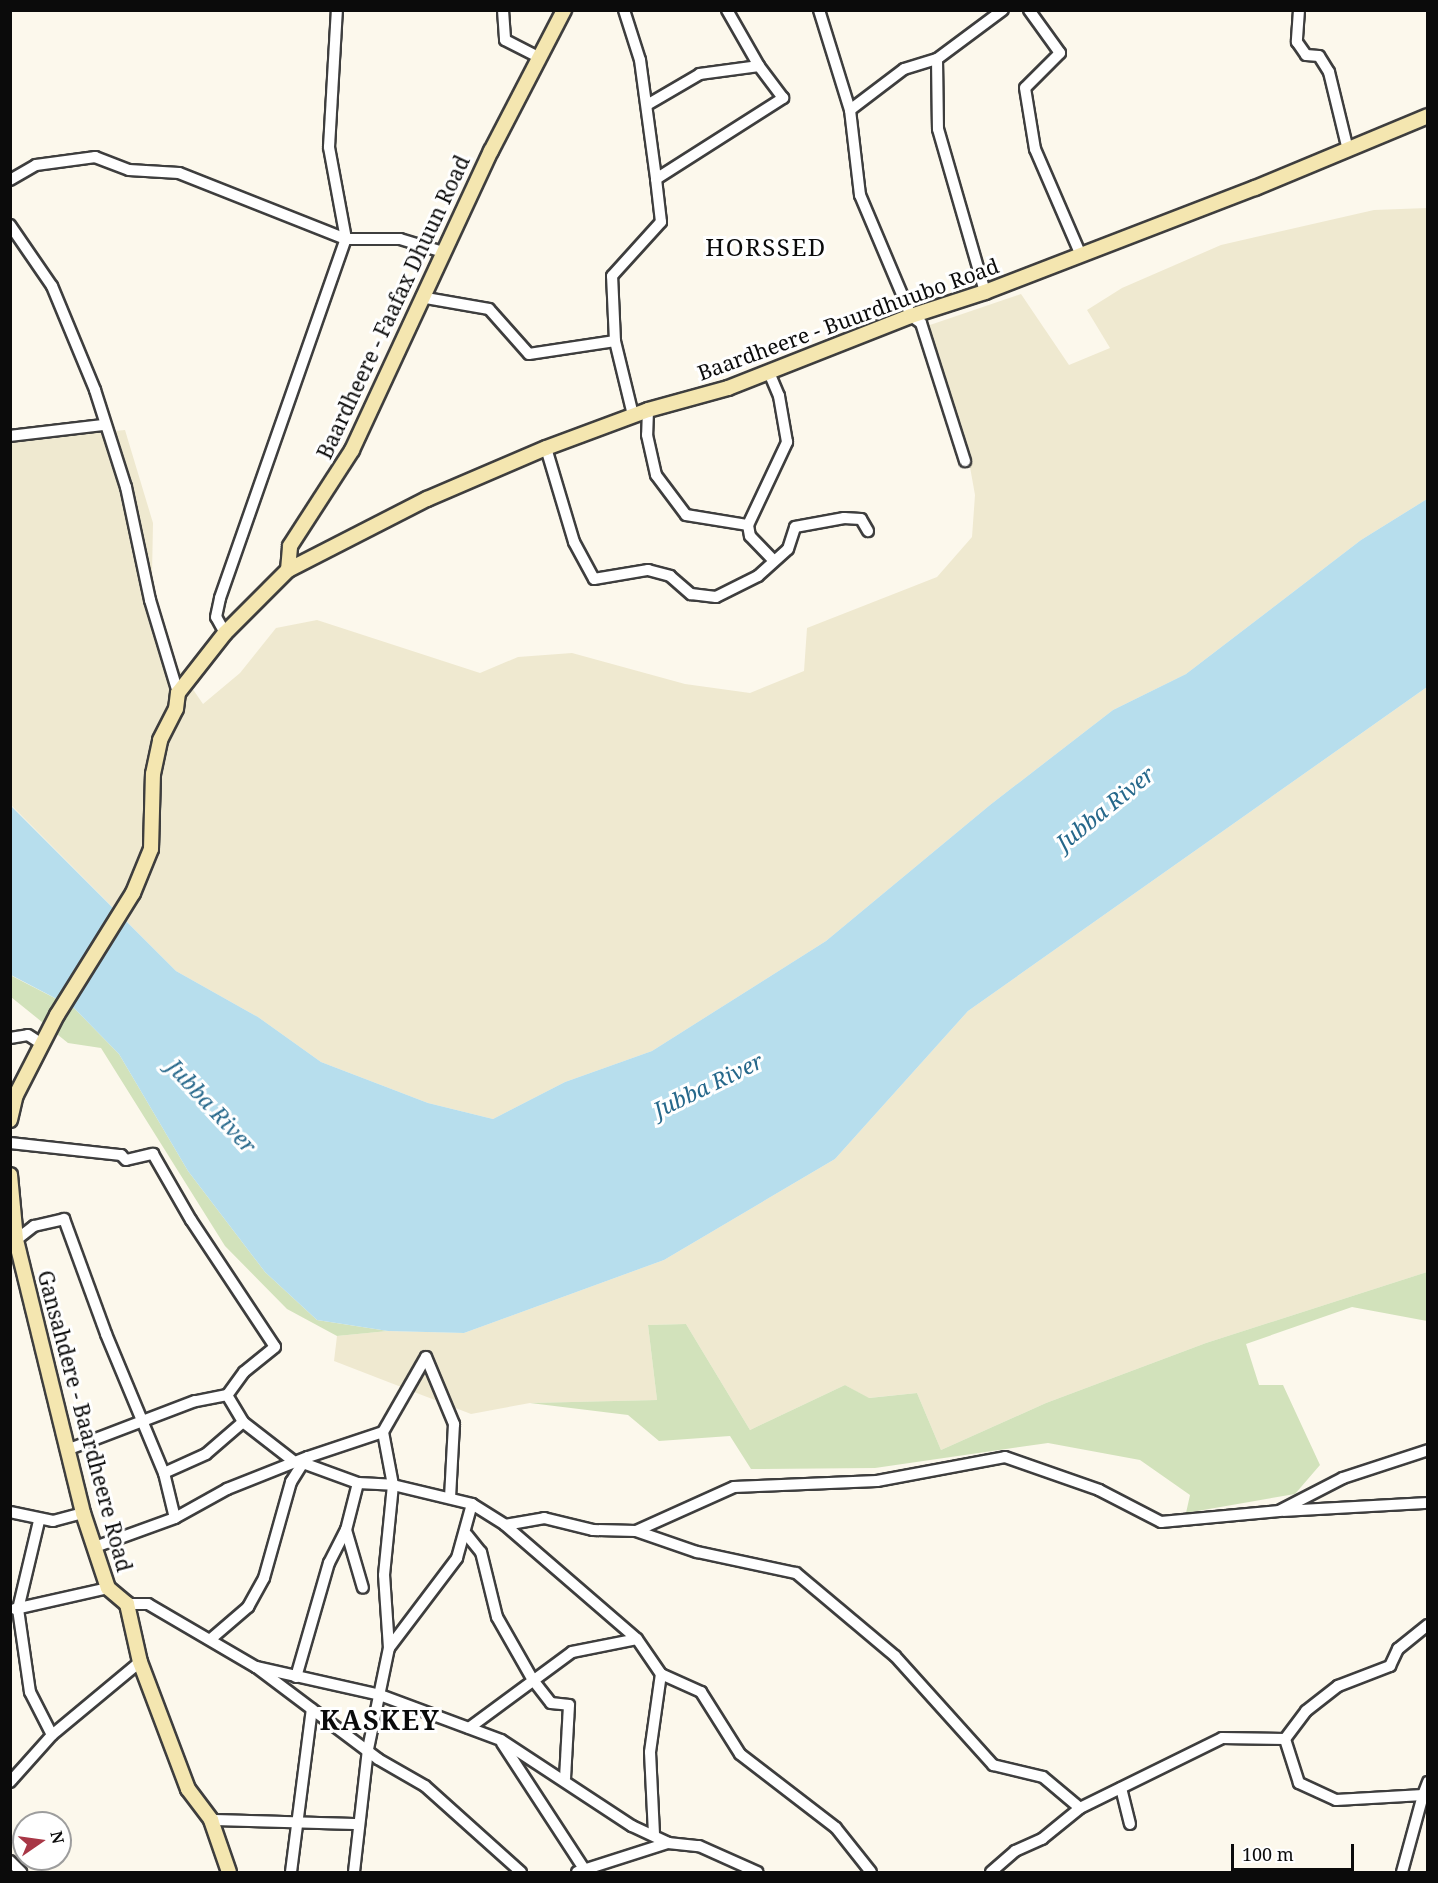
<!DOCTYPE html>
<style>
body{margin:0}
#map{position:relative;width:1438px;height:1883px;overflow:hidden;background:#fcf8ec;font-family:"Noto Serif",serif}
div>[style]{position:absolute}
[style*='--x']{left:calc(var(--x)*1px);top:calc(var(--y)*1px);width:calc(var(--w)*1px);rotate:calc(var(--a)*1deg)}
.farmland>*{inset:0;background:#efe9d0}
.green>*{inset:0;background:#d2e2bb}
.water>*{inset:0;background:#b7deed}
.roads{filter:drop-shadow(2px 0 #3e3e3e) drop-shadow(-2px 0 #3e3e3e) drop-shadow(0 2px #3e3e3e) drop-shadow(0 -2px #3e3e3e)}
.minor>*{height:10px;margin:-5px;padding:0 5px;transform-origin:5px;border-radius:5px;background:#fff}
.secondary>*{height:14px;margin:-7px;padding:0 7px;transform-origin:7px;border-radius:7px;background:#f4e6b0}
span{translate:-50% -50%;white-space:nowrap;text-align:center;line-height:1.15;-webkit-text-stroke:6px #fff;paint-order:stroke}
.street-label{font-size:21px;color:#0b0b0b}
.water-label{font-size:22px;color:#26688b;font-style:italic}
.quarter-label{font-size:24px;color:#0b0b0b;letter-spacing:1.5px}
.district-label{font-size:27px;color:#0b0b0b;font-weight:700;letter-spacing:1.5px}
.frame{position:absolute;inset:0;border:12px solid #0b0b0b;pointer-events:none}
.north{position:absolute;left:12px;top:1811px;width:60px;height:60px;box-sizing:border-box;background:#fff;border:2px solid #9d9d9d;border-radius:50%;rotate:77deg;font-size:16px;font-weight:700;line-height:24px;text-align:center;color:#0b0b0b}
.north::after{content:'';display:block;margin:auto;width:21px;height:27px;background:#a83746;clip-path:polygon(50% 0,100% 100%,50% 72%,0 100%)}
.scale{position:absolute;left:1231px;top:1844px;width:123px;height:27px;box-sizing:border-box;border:3px solid #0b0b0b;border-top:0;padding-left:8px;font-size:18px;line-height:21px;white-space:nowrap;color:#0b0b0b;-webkit-text-stroke:4px #fff;paint-order:stroke}
</style>
<div id="map">
<div class="farmland">
<div style="clip-path:polygon(1427px 208px,1427px 499px,1361px 540px,1186px 674px,1113px 710px,990px 805px,826px 941px,652px 1051px,565px 1082px,493px 1119px,428px 1103px,321px 1062px,258px 1017px,176px 971px,11px 805px,10px 441px,125px 430px,153px 523px,151px 628px,203px 704px,240px 673px,276px 628px,317px 620px,480px 673px,518px 657px,572px 653px,685px 684px,750px 693px,804px 671px,807px 628px,937px 577px,972px 537px,975px 495px,965px 439px,927px 326px,1021px 294px,1069px 365px,1110px 348px,1087px 310px,1122px 288px,1221px 245px,1374px 210px)"></div>
<div style="clip-path:polygon(1427px 687px,1427px 1272px,1206px 1343px,1046px 1403px,941px 1450px,917px 1393px,868px 1398px,845px 1385px,750px 1430px,686px 1324px,648px 1325px,657px 1400px,530px 1403px,471px 1414px,334px 1361px,337px 1336px,388px 1331px,464px 1333px,664px 1260px,835px 1159px,968px 1011px)"></div>
</div>
<div class="green">
<div style="clip-path:polygon(10px 975px,74px 1008px,119px 1054px,188px 1171px,265px 1272px,317px 1320px,388px 1331px,337px 1336px,287px 1309px,225px 1246px,101px 1048px,68px 1043px,11px 997px)"></div>
<div style="clip-path:polygon(1427px 1272px,1427px 1321px,1352px 1307px,1246px 1344px,1259px 1385px,1283px 1385px,1320px 1465px,1295px 1494px,1186px 1513px,1190px 1495px,1140px 1460px,1048px 1443px,875px 1468px,751px 1469px,730px 1436px,659px 1441px,628px 1415px,530px 1403px,657px 1400px,648px 1325px,686px 1324px,750px 1430px,845px 1385px,869px 1398px,917px 1393px,941px 1450px,1046px 1403px,1206px 1343px)"></div>
</div>
<div class="water">
<div style="clip-path:polygon(1427px 499px,1427px 687px,968px 1011px,835px 1159px,664px 1260px,464px 1333px,388px 1331px,317px 1320px,265px 1272px,188px 1171px,119px 1054px,74px 1008px,11px 975px,10px 805px,176px 971px,258px 1017px,321px 1062px,428px 1103px,493px 1119px,565px 1082px,652px 1051px,826px 941px,990px 805px,1113px 710px,1186px 674px,1361px 540px)"></div>
</div>
<div class="roads">
<div class="minor">
<div style="--x:503;--y:10;--w:30;--a:86"></div>
<div style="--x:505;--y:40;--w:36;--a:27"></div>
<div style="--x:624;--y:10;--w:52;--a:72.3"></div>
<div style="--x:640;--y:60;--w:120;--a:82.3"></div>
<div style="--x:727;--y:10;--w:64;--a:60.3"></div>
<div style="--x:819;--y:10;--w:105;--a:72.8"></div>
<div style="--x:850;--y:110;--w:86;--a:83.3"></div>
<div style="--x:860;--y:195;--w:131;--a:67.1"></div>
<div style="--x:911;--y:316;--w:12;--a:35"></div>
<div style="--x:921;--y:323;--w:145;--a:72.3"></div>
<div style="--x:1029;--y:10;--w:53;--a:54.2"></div>
<div style="--x:1060;--y:53;--w:49;--a:135"></div>
<div style="--x:1025;--y:88;--w:62;--a:80.7"></div>
<div style="--x:1035;--y:149;--w:113;--a:66.6"></div>
<div style="--x:1299;--y:10;--w:32;--a:94"></div>
<div style="--x:1297;--y:42;--w:16;--a:55"></div>
<div style="--x:1306;--y:55;--w:13;--a:4"></div>
<div style="--x:1319;--y:56;--w:19;--a:58"></div>
<div style="--x:1329;--y:72;--w:80;--a:76.3"></div>
<div style="--x:937;--y:59;--w:70;--a:89.2"></div>
<div style="--x:938;--y:129;--w:170;--a:73.9"></div>
<div style="--x:850;--y:110;--w:68;--a:-37.2"></div>
<div style="--x:904;--y:69;--w:34;--a:-17"></div>
<div style="--x:937;--y:59;--w:82;--a:-36.6"></div>
<div style="--x:10;--y:180;--w:30;--a:-30"></div>
<div style="--x:36;--y:165;--w:60;--a:-7.7"></div>
<div style="--x:95;--y:157;--w:36;--a:21"></div>
<div style="--x:129;--y:170;--w:50;--a:3.4"></div>
<div style="--x:179;--y:173;--w:180;--a:21.6"></div>
<div style="--x:346;--y:239;--w:54;--a:0"></div>
<div style="--x:400;--y:239;--w:45;--a:16.8"></div>
<div style="--x:10;--y:225;--w:74;--a:55.5"></div>
<div style="--x:52;--y:286;--w:113;--a:67.5"></div>
<div style="--x:95;--y:390;--w:102;--a:72.3"></div>
<div style="--x:126;--y:487;--w:116;--a:78"></div>
<div style="--x:150;--y:600;--w:97;--a:73.2"></div>
<div style="--x:426;--y:298;--w:64;--a:9.9"></div>
<div style="--x:489;--y:309;--w:60;--a:48.4"></div>
<div style="--x:529;--y:354;--w:87;--a:-8.6"></div>
<div style="--x:648;--y:410;--w:25;--a:92"></div>
<div style="--x:647;--y:435;--w:41;--a:77.3"></div>
<div style="--x:656;--y:475;--w:50;--a:53.1"></div>
<div style="--x:686;--y:515;--w:63;--a:9.2"></div>
<div style="--x:748;--y:525;--w:92;--a:-64.8"></div>
<div style="--x:787;--y:442;--w:47;--a:-99.9"></div>
<div style="--x:779;--y:396;--w:26;--a:-113"></div>
<div style="--x:633;--y:415;--w:76;--a:-103.7"></div>
<div style="--x:615;--y:341;--w:65;--a:-92.6"></div>
<div style="--x:612;--y:276;--w:73;--a:-47.8"></div>
<div style="--x:661;--y:222;--w:43;--a:-96.6"></div>
<div style="--x:656;--y:179;--w:151;--a:-32.5"></div>
<div style="--x:783;--y:98;--w:40;--a:-127"></div>
<div style="--x:759;--y:66;--w:60;--a:172.3"></div>
<div style="--x:700;--y:74;--w:61;--a:149.7"></div>
<div style="--x:10;--y:436;--w:95;--a:-6.7"></div>
<div style="--x:546;--y:448;--w:98;--a:73.4"></div>
<div style="--x:574;--y:542;--w:42;--a:61.6"></div>
<div style="--x:594;--y:579;--w:55;--a:-9.5"></div>
<div style="--x:648;--y:570;--w:23;--a:15"></div>
<div style="--x:670;--y:576;--w:28;--a:41"></div>
<div style="--x:691;--y:594;--w:25;--a:7"></div>
<div style="--x:716;--y:597;--w:47;--a:-26.6"></div>
<div style="--x:758;--y:576;--w:40;--a:-42"></div>
<div style="--x:788;--y:549;--w:23;--a:-72"></div>
<div style="--x:795;--y:527;--w:50;--a:-10.4"></div>
<div style="--x:844;--y:518;--w:17;--a:3"></div>
<div style="--x:861;--y:519;--w:14;--a:60"></div>
<div style="--x:748;--y:525;--w:11;--a:80"></div>
<div style="--x:750;--y:536;--w:33;--a:46"></div>
<div style="--x:225;--y:633;--w:18;--a:-119"></div>
<div style="--x:216;--y:617;--w:19;--a:-78"></div>
<div style="--x:220;--y:598;--w:380;--a:-70.7"></div>
<div style="--x:346;--y:239;--w:94;--a:-100.5"></div>
<div style="--x:329;--y:147;--w:137;--a:-86.7"></div>
<div style="--x:10;--y:1038;--w:18;--a:-9"></div>
<div style="--x:28;--y:1035;--w:17;--a:33"></div>
<div style="--x:10;--y:1143;--w:112;--a:6.2"></div>
<div style="--x:121;--y:1155;--w:7;--a:45"></div>
<div style="--x:126;--y:1160;--w:28;--a:-13"></div>
<div style="--x:153;--y:1154;--w:76;--a:60.1"></div>
<div style="--x:191;--y:1220;--w:152;--a:56.5"></div>
<div style="--x:275;--y:1347;--w:40;--a:141"></div>
<div style="--x:244;--y:1372;--w:29;--a:126"></div>
<div style="--x:227;--y:1395;--w:33;--a:169"></div>
<div style="--x:195;--y:1401;--w:137;--a:159.1"></div>
<div style="--x:16;--y:1240;--w:23;--a:-38"></div>
<div style="--x:34;--y:1226;--w:31;--a:-13"></div>
<div style="--x:64;--y:1219;--w:122;--a:69.9"></div>
<div style="--x:106;--y:1334;--w:151;--a:67.4"></div>
<div style="--x:164;--y:1473;--w:46;--a:76.3"></div>
<div style="--x:426;--y:1357;--w:73;--a:67.3"></div>
<div style="--x:454;--y:1424;--w:74;--a:93.1"></div>
<div style="--x:227;--y:1395;--w:31;--a:59"></div>
<div style="--x:308;--y:1457;--w:79;--a:-18.4"></div>
<div style="--x:164;--y:1473;--w:46;--a:-24.3"></div>
<div style="--x:206;--y:1454;--w:49;--a:-40.9"></div>
<div style="--x:243;--y:1422;--w:62;--a:37.8"></div>
<div style="--x:358;--y:1483;--w:49;--a:104.3"></div>
<div style="--x:346;--y:1530;--w:60;--a:73.7"></div>
<div style="--x:1283;--y:1511;--w:145;--a:-3.2"></div>
<div style="--x:10;--y:1512;--w:44;--a:11.8"></div>
<div style="--x:53;--y:1521;--w:31;--a:-15"></div>
<div style="--x:39;--y:1521;--w:90;--a:103.4"></div>
<div style="--x:18;--y:1609;--w:84;--a:81.8"></div>
<div style="--x:30;--y:1692;--w:48;--a:62.9"></div>
<div style="--x:505;--y:1525;--w:174;--a:40.8"></div>
<div style="--x:637;--y:1639;--w:42;--a:55.6"></div>
<div style="--x:661;--y:1674;--w:44;--a:24.2"></div>
<div style="--x:701;--y:1692;--w:73;--a:57.8"></div>
<div style="--x:740;--y:1754;--w:121;--a:37.6"></div>
<div style="--x:836;--y:1828;--w:56;--a:51.5"></div>
<div style="--x:636;--y:1531;--w:65;--a:19"></div>
<div style="--x:697;--y:1552;--w:101;--a:12"></div>
<div style="--x:796;--y:1573;--w:129;--a:40"></div>
<div style="--x:895;--y:1656;--w:147;--a:48"></div>
<div style="--x:993;--y:1765;--w:51;--a:13.5"></div>
<div style="--x:1043;--y:1777;--w:48;--a:40"></div>
<div style="--x:467;--y:1535;--w:22;--a:51"></div>
<div style="--x:481;--y:1552;--w:67;--a:76.2"></div>
<div style="--x:497;--y:1617;--w:73;--a:60.3"></div>
<div style="--x:533;--y:1680;--w:29;--a:52"></div>
<div style="--x:551;--y:1703;--w:18;--a:6"></div>
<div style="--x:569;--y:1705;--w:73;--a:93.1"></div>
<div style="--x:95;--y:1547;--w:85;--a:-19.9"></div>
<div style="--x:175;--y:1518;--w:60;--a:-29.1"></div>
<div style="--x:227;--y:1489;--w:87;--a:-21.6"></div>
<div style="--x:308;--y:1457;--w:8;--a:130"></div>
<div style="--x:303;--y:1463;--w:59;--a:20"></div>
<div style="--x:358;--y:1483;--w:35;--a:3"></div>
<div style="--x:393;--y:1485;--w:81;--a:13.5"></div>
<div style="--x:472;--y:1504;--w:39;--a:32"></div>
<div style="--x:505;--y:1525;--w:40;--a:-10"></div>
<div style="--x:544;--y:1518;--w:50;--a:13.8"></div>
<div style="--x:593;--y:1530;--w:43;--a:1.3"></div>
<div style="--x:636;--y:1531;--w:107;--a:-24.2"></div>
<div style="--x:734;--y:1487;--w:143;--a:-2.4"></div>
<div style="--x:877;--y:1481;--w:130;--a:-10.6"></div>
<div style="--x:1005;--y:1457;--w:100;--a:19.3"></div>
<div style="--x:1099;--y:1490;--w:70;--a:27.3"></div>
<div style="--x:1161;--y:1522;--w:119;--a:-5.3"></div>
<div style="--x:1279;--y:1511;--w:72;--a:-27.3"></div>
<div style="--x:1343;--y:1478;--w:89;--a:-18.2"></div>
<div style="--x:127;--y:1604;--w:21;--a:0"></div>
<div style="--x:148;--y:1604;--w:125;--a:30.3"></div>
<div style="--x:256;--y:1667;--w:153;--a:37"></div>
<div style="--x:378;--y:1759;--w:54;--a:29.9"></div>
<div style="--x:425;--y:1786;--w:129;--a:41.9"></div>
<div style="--x:15;--y:1609;--w:95;--a:-12.7"></div>
<div style="--x:212;--y:1638;--w:48;--a:-40.7"></div>
<div style="--x:248;--y:1607;--w:33;--a:-61"></div>
<div style="--x:264;--y:1578;--w:100;--a:-74.3"></div>
<div style="--x:291;--y:1482;--w:22;--a:-58"></div>
<div style="--x:389;--y:1648;--w:113;--a:-52.9"></div>
<div style="--x:457;--y:1558;--w:56;--a:-74.5"></div>
<div style="--x:256;--y:1667;--w:127;--a:12.7"></div>
<div style="--x:380;--y:1695;--w:129;--a:20.4"></div>
<div style="--x:501;--y:1740;--w:157;--a:33.3"></div>
<div style="--x:632;--y:1826;--w:40;--a:25"></div>
<div style="--x:668;--y:1843;--w:31;--a:6"></div>
<div style="--x:699;--y:1846;--w:64;--a:24.1"></div>
<div style="--x:296;--y:1677;--w:119;--a:-73.9"></div>
<div style="--x:329;--y:1563;--w:37;--a:-63"></div>
<div style="--x:469;--y:1728;--w:128;--a:-36.4"></div>
<div style="--x:572;--y:1652;--w:66;--a:-11.3"></div>
<div style="--x:502;--y:1743;--w:154;--a:56.9"></div>
<div style="--x:10;--y:1782;--w:63;--a:-48.2"></div>
<div style="--x:52;--y:1735;--w:114;--a:-39.7"></div>
<div style="--x:1121;--y:1788;--w:37;--a:76"></div>
<div style="--x:1423;--y:1795;--w:14;--a:-69"></div>
<div style="--x:211;--y:1820;--w:147;--a:1.6"></div>
<div style="--x:654;--y:1834;--w:82;--a:-92.8"></div>
<div style="--x:650;--y:1752;--w:79;--a:-82"></div>
<div style="--x:10;--y:1861;--w:16;--a:45"></div>
<div style="--x:291;--y:1872;--w:164;--a:-82.7"></div>
<div style="--x:354;--y:1872;--w:124;--a:-83.5"></div>
<div style="--x:368;--y:1749;--w:103;--a:-78.3"></div>
<div style="--x:389;--y:1648;--w:73;--a:-93.9"></div>
<div style="--x:384;--y:1575;--w:90;--a:-84.3"></div>
<div style="--x:393;--y:1485;--w:54;--a:-100.7"></div>
<div style="--x:383;--y:1432;--w:86;--a:-60.2"></div>
<div style="--x:577;--y:1872;--w:96;--a:-17.7"></div>
<div style="--x:991;--y:1872;--w:32;--a:-41"></div>
<div style="--x:1015;--y:1851;--w:30;--a:-24"></div>
<div style="--x:1042;--y:1839;--w:49;--a:-39.2"></div>
<div style="--x:1080;--y:1808;--w:158;--a:-26.2"></div>
<div style="--x:1222;--y:1738;--w:63;--a:0.9"></div>
<div style="--x:1402;--y:1872;--w:80;--a:-74.7"></div>
<div style="--x:1423;--y:1795;--w:87;--a:176.7"></div>
<div style="--x:1336;--y:1800;--w:41;--a:-155.3"></div>
<div style="--x:1299;--y:1783;--w:46;--a:-107.7"></div>
<div style="--x:1285;--y:1739;--w:35;--a:-53"></div>
<div style="--x:1306;--y:1711;--w:41;--a:-38"></div>
<div style="--x:1338;--y:1686;--w:56;--a:-21"></div>
<div style="--x:1390;--y:1666;--w:19;--a:-65"></div>
<div style="--x:1398;--y:1649;--w:38;--a:-39"></div>
</div>
<div class="secondary">
<div style="--x:288;--y:570;--w:156;--a:-27.1"></div>
<div style="--x:427;--y:499;--w:129;--a:-23.2"></div>
<div style="--x:546;--y:448;--w:109;--a:-20.4"></div>
<div style="--x:648;--y:410;--w:83;--a:-15.4"></div>
<div style="--x:728;--y:388;--w:197;--a:-21.5"></div>
<div style="--x:911;--y:316;--w:78;--a:-18"></div>
<div style="--x:985;--y:292;--w:289;--a:-21.1"></div>
<div style="--x:1255;--y:188;--w:187;--a:-22.6"></div>
<div style="--x:10;--y:1120;--w:26;--a:-77"></div>
<div style="--x:16;--y:1095;--w:90;--a:-62.9"></div>
<div style="--x:57;--y:1015;--w:144;--a:-58.1"></div>
<div style="--x:133;--y:893;--w:48;--a:-67.8"></div>
<div style="--x:151;--y:849;--w:75;--a:-88.5"></div>
<div style="--x:153;--y:774;--w:35;--a:-78"></div>
<div style="--x:160;--y:740;--w:35;--a:-63"></div>
<div style="--x:176;--y:709;--w:16;--a:-83"></div>
<div style="--x:178;--y:693;--w:76;--a:-51.9"></div>
<div style="--x:225;--y:633;--w:89;--a:-45"></div>
<div style="--x:288;--y:570;--w:24;--a:-85"></div>
<div style="--x:290;--y:546;--w:114;--a:-57.1"></div>
<div style="--x:352;--y:450;--w:330;--a:-65.1"></div>
<div style="--x:491;--y:151;--w:159;--a:-62.6"></div>
<div style="--x:10;--y:1175;--w:65;--a:84.7"></div>
<div style="--x:16;--y:1240;--w:281;--a:76.2"></div>
<div style="--x:83;--y:1513;--w:79;--a:71.6"></div>
<div style="--x:108;--y:1588;--w:25;--a:40"></div>
<div style="--x:127;--y:1604;--w:59;--a:77.4"></div>
<div style="--x:140;--y:1662;--w:136;--a:69.3"></div>
<div style="--x:188;--y:1789;--w:39;--a:53"></div>
<div style="--x:211;--y:1820;--w:55;--a:70.9"></div>
</div>
</div>
<div class="street-label">
<span style="left:393px;top:307px;rotate:-65deg">Baardheere - Faafax Dhuun Road</span>
<span style="left:848px;top:319px;rotate:-20deg">Baardheere - Buurdhuubo Road</span>
<span style="left:85px;top:1421px;rotate:75deg">Gansahdere - Baardheere Road</span>
</div>
<div class="water-label">
<span style="left:1105px;top:808px;rotate:-39deg">Jubba River</span>
<span style="left:708px;top:1085px;rotate:-26deg">Jubba River</span>
<span style="left:212px;top:1106px;rotate:47deg">Jubba River</span>
</div>
<div class="quarter-label">
<span style="left:766px;top:247px">HORSSED</span>
</div>
<div class="district-label">
<span style="left:380px;top:1720px">KASKEY</span>
</div>
<div class="frame"></div>
<div class="north">N</div>
<div class="scale">100 m</div>
</div>
